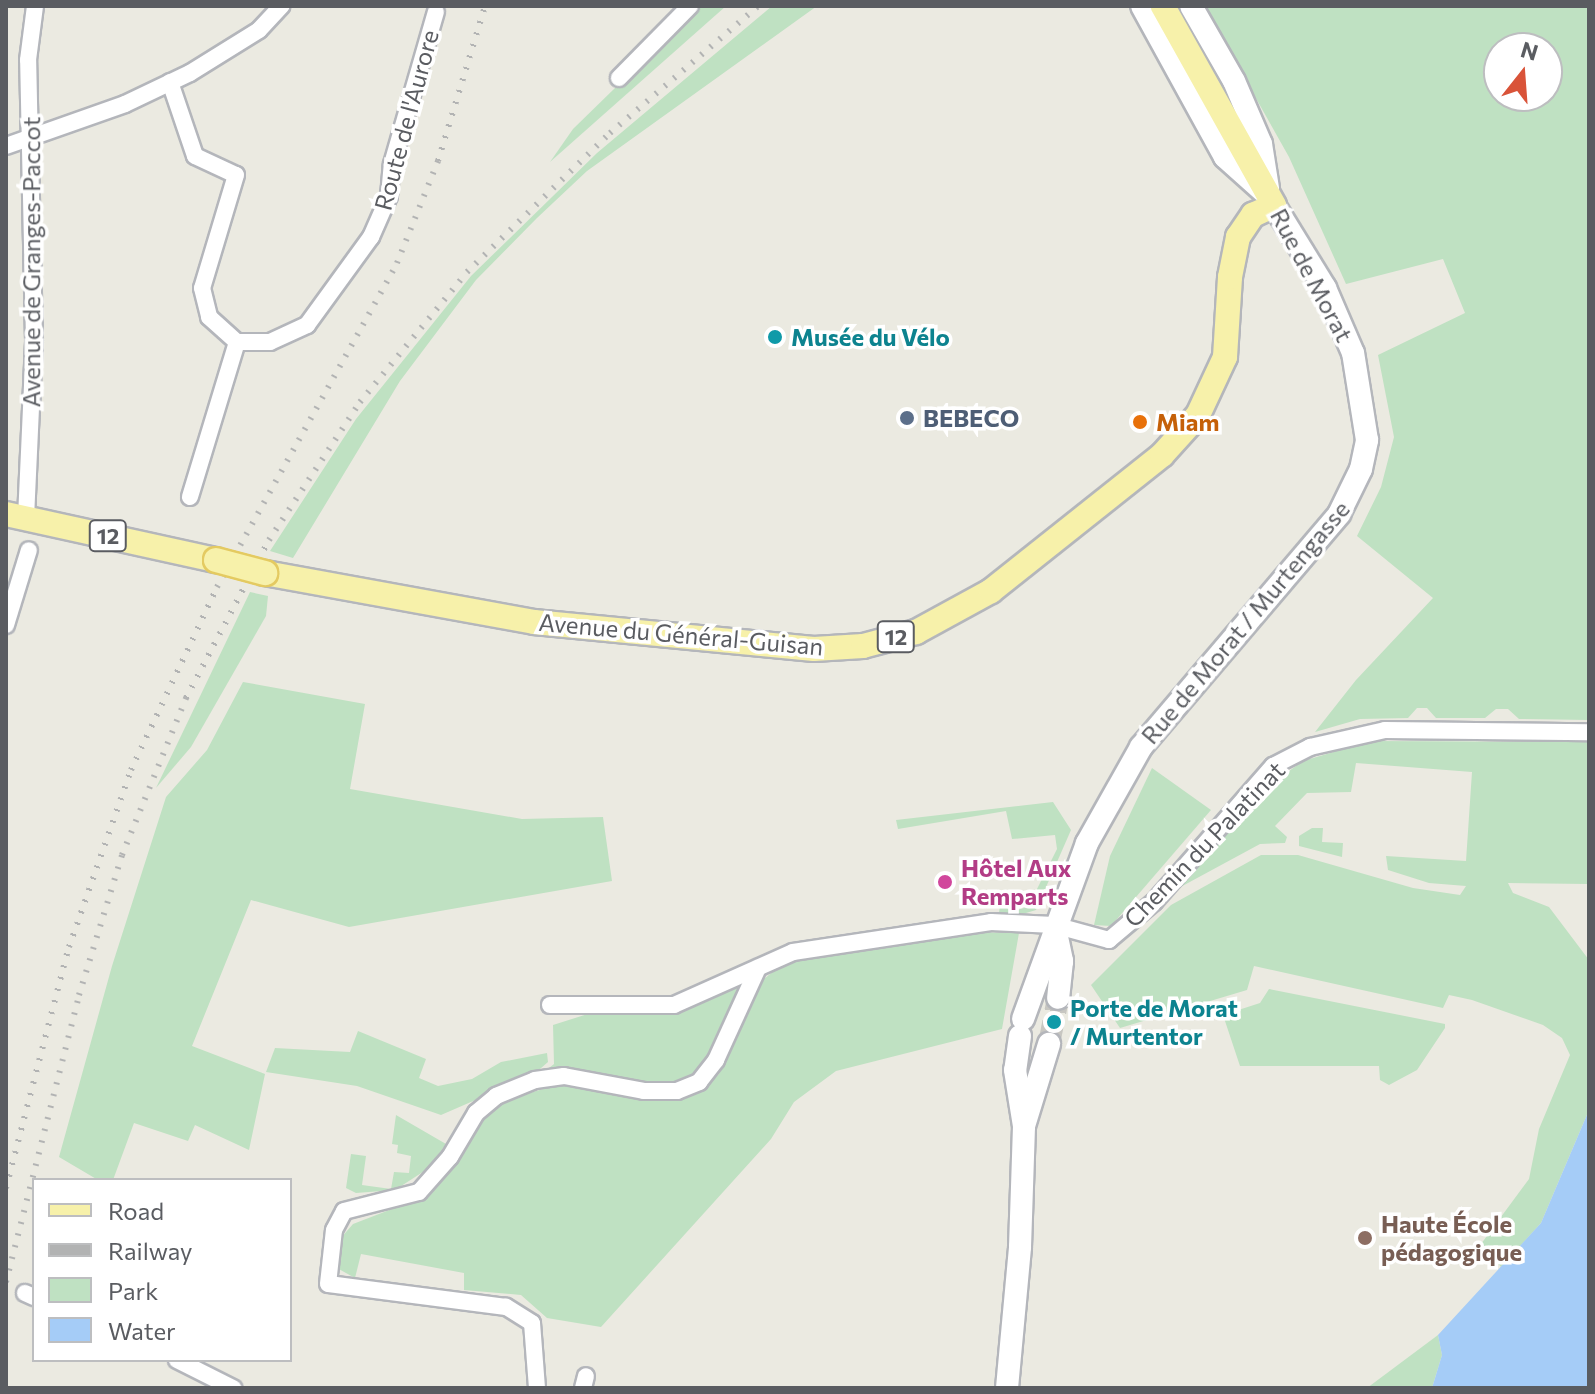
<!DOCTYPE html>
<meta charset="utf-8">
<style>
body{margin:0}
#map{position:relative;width:1595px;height:1394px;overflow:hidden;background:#ebeae1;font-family:Commissioner,sans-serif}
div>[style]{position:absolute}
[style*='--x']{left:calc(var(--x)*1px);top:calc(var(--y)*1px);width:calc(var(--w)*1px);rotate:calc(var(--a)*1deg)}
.green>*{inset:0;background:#bfe1c2}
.water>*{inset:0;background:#a5ccf7}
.secondary-tunnel>*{height:22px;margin-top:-11px;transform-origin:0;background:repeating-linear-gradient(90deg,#c7c6c1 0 22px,transparent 0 33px)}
.roads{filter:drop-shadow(2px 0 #b4b6bb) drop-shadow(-2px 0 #b4b6bb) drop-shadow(0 2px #b4b6bb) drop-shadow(0 -2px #b4b6bb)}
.minor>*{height:16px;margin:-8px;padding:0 8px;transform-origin:8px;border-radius:8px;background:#fff}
.secondary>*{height:22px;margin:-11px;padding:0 11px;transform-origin:11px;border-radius:11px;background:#fff}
.primary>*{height:24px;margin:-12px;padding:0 12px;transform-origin:12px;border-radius:12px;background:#f7f1aa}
.rail>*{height:6px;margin-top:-3px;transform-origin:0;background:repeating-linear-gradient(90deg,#b2b3b3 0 2px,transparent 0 12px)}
.bridges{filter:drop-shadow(2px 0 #e4ca61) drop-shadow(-2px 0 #e4ca61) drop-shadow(0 2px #e4ca61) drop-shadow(0 -2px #e4ca61)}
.primary-bridge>*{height:24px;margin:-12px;padding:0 12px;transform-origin:12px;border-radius:12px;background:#f7f1aa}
.dots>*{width:22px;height:22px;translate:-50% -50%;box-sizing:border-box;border:4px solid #fff;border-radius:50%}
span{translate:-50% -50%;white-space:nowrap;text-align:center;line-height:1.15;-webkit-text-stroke:7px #fff;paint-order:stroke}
.shield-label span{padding:2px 6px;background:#fff;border:2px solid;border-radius:6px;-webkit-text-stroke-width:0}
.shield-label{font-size:22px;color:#5a5c61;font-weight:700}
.street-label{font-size:24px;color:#5a5c61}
.culture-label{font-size:24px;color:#0d838f;font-weight:700}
.left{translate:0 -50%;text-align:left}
.service-label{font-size:24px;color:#4e5e75;font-weight:700}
.food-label{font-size:24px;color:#c56008;font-weight:700}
.hotel-label{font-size:24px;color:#b23c85;font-weight:700}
.education-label{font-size:24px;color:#785e54;font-weight:700}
.frame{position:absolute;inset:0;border:8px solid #5a5c61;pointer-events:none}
.legend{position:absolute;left:32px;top:1178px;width:260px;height:184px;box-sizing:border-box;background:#fff;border:2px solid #bdbec0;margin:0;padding:10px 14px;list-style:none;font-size:24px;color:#5a5c61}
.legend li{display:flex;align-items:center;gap:16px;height:40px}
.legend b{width:40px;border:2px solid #bdbec0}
.north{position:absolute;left:1483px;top:32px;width:80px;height:80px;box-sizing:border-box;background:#fff;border:2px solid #bdbec0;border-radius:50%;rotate:17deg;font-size:22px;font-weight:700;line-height:32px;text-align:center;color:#5a5c61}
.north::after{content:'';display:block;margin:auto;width:28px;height:36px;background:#d95339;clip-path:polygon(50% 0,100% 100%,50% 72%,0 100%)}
</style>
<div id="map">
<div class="green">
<div style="clip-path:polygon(699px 6px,726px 6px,550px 162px,573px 129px)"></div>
<div style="clip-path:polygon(772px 6px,817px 6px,587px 171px,537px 218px,476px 280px,400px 381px,293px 558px,270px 551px,356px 419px,471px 276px,597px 153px)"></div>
<div style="clip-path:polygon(evenodd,1204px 6px,1589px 6px,1589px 720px,1519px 719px,1508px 709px,1496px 709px,1485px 718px,1436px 718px,1427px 708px,1417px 708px,1408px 718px,1360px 719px,1315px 732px,1356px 680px,1433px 598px,1357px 536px,1381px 487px,1394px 437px,1378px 355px,1465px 313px,1443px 259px,1346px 284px,1289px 157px,1204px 6px,1499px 48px,1547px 48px,1547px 96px,1499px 96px,1499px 48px)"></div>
<div style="clip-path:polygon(250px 592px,268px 596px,266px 616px,191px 747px,156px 788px)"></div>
<div style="clip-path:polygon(243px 682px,365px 704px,350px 789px,522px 819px,603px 817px,612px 881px,349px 927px,251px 900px,192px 1046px,265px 1074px,249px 1150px,195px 1125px,188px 1141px,134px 1123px,113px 1180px,98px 1180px,59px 1157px,112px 966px,166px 797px,207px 750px)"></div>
<div style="clip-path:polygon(1371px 741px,1589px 742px,1589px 884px,1508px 883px,1513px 893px,1549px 907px,1589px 960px,1589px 1110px,1541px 1223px,1501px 1267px,1481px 1244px,1529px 1179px,1539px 1129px,1570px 1055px,1562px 1038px,1543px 1025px,1472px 1000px,1449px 995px,1443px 1008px,1254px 966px,1247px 990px,1120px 1028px,1091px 985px,1171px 905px,1261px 855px,1298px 855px,1413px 888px,1460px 895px,1466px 886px,1429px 883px,1388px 870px,1386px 856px,1466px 861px,1472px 772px,1356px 763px,1351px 792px,1307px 793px,1275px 826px,1287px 837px,1285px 843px,1260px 844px,1175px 890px,1271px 784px,1303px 761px)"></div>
<div style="clip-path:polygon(1152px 768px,1211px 810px,1111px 926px,1094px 925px,1110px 856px)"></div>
<div style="clip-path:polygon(1053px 802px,1071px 830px,1036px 910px,1026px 913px,999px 913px,1000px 905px,1013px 911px,1038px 904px,1037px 889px,1057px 849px,1055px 835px,1012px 839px,1006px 811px,898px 829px,896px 820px)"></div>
<div style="clip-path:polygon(1312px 828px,1323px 828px,1322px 842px,1343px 843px,1342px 857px,1299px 846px,1299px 836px)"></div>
<div style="clip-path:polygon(974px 932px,1019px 933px,1002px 1029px,836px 1071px,794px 1102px,771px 1139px,601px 1327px,547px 1318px,521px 1295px,464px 1290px,464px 1273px,361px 1254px,355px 1278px,337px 1268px,340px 1239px,353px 1224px,418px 1199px,483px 1116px,503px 1101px,563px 1083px,679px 1098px,706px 1087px,719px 1074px,759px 983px,785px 962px)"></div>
<div style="clip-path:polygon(736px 984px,740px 993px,715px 1050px,701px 1069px,679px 1082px,651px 1086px,544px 1072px,554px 1064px,553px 1025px,594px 1012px,675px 1010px)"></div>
<div style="clip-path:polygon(1269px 989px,1445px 1024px,1445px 1028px,1417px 1070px,1389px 1085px,1380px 1080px,1379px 1066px,1240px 1066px,1223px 1015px,1260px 1003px)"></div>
<div style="clip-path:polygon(358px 1031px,426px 1059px,419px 1078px,438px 1086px,472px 1079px,501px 1062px,547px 1053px,548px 1062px,533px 1075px,441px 1115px,357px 1086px,266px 1072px,275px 1048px,350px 1052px)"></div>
<div style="clip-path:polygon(396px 1115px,446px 1144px,429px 1168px,395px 1190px,356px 1193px,346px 1188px,351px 1154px,366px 1156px,362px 1185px,391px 1189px,394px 1172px,409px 1173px,411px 1156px,397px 1153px,398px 1145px,392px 1144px)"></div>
<div style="clip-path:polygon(1438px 1335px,1442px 1355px,1432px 1388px,1367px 1388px)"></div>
</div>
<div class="water">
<div style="clip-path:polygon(1589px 1110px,1589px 1388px,1432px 1388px,1442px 1355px,1438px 1335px,1541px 1223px)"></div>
</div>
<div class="secondary-tunnel">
<div style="--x:1049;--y:1044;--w:47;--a:-78.9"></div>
</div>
<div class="roads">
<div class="minor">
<div style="--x:619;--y:78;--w:101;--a:-45.4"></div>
<div style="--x:170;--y:82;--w:78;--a:71.3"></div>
<div style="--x:195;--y:156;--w:45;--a:24.9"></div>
<div style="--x:236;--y:175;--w:118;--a:106.7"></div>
<div style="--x:202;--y:288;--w:30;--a:76"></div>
<div style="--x:209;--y:317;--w:38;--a:42"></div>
<div style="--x:237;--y:342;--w:162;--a:106.9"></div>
<div style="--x:6;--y:146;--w:126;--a:-19.4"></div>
<div style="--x:125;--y:104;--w:72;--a:-25.5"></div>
<div style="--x:190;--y:73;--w:81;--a:-31.9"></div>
<div style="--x:259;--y:30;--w:33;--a:-47"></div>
<div style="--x:237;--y:342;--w:33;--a:0"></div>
<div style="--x:270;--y:342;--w:41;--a:-24.7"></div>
<div style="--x:307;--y:325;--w:109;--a:-54"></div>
<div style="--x:371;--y:237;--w:45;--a:-66.3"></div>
<div style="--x:389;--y:196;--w:32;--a:-85"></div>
<div style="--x:392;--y:164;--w:158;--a:-73.9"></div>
<div style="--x:26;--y:518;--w:178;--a:-87.4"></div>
<div style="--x:34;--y:340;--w:280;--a:-91.2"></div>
<div style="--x:28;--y:60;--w:54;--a:-82.6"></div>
<div style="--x:6;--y:625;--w:78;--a:-73"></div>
<div style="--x:550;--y:1005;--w:124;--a:0"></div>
<div style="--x:674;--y:1005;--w:130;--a:-24"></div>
<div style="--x:793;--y:952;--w:200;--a:-8.6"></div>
<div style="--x:991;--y:922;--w:63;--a:2.7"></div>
<div style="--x:1054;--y:925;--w:57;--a:15.3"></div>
<div style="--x:1109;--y:940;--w:59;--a:-40.2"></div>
<div style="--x:1154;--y:902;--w:181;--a:-48.8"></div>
<div style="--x:1273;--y:766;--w:42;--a:-27.2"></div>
<div style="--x:1310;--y:747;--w:77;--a:-12.8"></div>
<div style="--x:1385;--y:730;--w:204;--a:0.6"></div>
<div style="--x:25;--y:1293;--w:10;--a:24"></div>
<div style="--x:177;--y:1360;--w:63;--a:26.6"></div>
<div style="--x:537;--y:1388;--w:65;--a:-94.4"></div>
<div style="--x:532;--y:1323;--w:31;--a:-148"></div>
<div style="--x:506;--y:1307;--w:179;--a:-172.6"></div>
<div style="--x:328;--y:1284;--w:54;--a:-83.7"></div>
<div style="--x:334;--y:1230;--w:21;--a:-62"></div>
<div style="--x:344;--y:1211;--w:77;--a:-14.2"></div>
<div style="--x:419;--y:1192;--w:47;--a:-48.5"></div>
<div style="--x:450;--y:1157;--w:51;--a:-59.4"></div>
<div style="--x:476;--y:1113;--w:26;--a:-40"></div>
<div style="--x:496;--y:1096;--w:42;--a:-22.3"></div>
<div style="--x:535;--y:1080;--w:29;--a:-8"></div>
<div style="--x:564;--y:1076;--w:81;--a:10.6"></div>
<div style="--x:644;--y:1091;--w:33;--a:0"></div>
<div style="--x:677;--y:1091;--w:24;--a:-22"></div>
<div style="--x:699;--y:1082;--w:28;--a:-52"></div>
<div style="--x:716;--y:1060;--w:101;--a:-65.5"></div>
<div style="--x:583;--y:1388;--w:12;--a:-76"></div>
</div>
<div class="secondary">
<div style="--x:1142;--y:6;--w:172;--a:61.2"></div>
<div style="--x:1225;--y:157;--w:51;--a:41.8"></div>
<div style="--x:1191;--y:6;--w:86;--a:60.2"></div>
<div style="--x:1234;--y:81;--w:69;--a:66.8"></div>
<div style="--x:1261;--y:144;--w:45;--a:81"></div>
<div style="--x:1057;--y:937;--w:25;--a:78"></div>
<div style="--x:1062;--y:961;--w:37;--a:96"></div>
<div style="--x:1023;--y:1019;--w:187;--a:-70"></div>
<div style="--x:1087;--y:843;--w:110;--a:-60.6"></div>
<div style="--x:1141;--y:747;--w:306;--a:-49.6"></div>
<div style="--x:1339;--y:514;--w:50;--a:-63.9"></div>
<div style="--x:1361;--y:469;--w:30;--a:-78"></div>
<div style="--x:1367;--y:440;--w:88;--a:-99.1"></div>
<div style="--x:1353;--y:353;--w:71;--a:-113.3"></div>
<div style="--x:1325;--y:288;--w:97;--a:-121.6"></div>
<div style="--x:1020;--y:1036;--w:34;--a:98"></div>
<div style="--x:1015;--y:1070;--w:57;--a:80.9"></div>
<div style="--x:1007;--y:1388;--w:142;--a:-84.7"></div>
<div style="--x:1020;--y:1247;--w:121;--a:-88.1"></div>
<div style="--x:1024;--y:1126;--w:86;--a:-73"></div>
</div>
<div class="primary">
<div style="--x:6;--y:514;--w:215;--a:12.4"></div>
<div style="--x:265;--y:573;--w:273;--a:10.3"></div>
<div style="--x:534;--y:622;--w:281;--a:5.5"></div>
<div style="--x:814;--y:649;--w:49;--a:-3.5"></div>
<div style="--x:863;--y:646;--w:55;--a:-14.8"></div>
<div style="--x:916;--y:632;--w:85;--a:-28.7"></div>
<div style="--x:991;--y:591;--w:218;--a:-38.5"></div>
<div style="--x:1162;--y:455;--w:54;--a:-48"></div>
<div style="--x:1198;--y:415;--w:64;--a:-65"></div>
<div style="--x:1225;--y:357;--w:80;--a:-86.4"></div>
<div style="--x:1230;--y:277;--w:41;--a:-78.7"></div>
<div style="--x:1238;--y:237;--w:27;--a:-56"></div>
<div style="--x:1253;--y:215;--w:23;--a:-25"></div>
<div style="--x:1274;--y:205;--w:228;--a:-119.2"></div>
</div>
</div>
<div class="rail">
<div style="--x:6;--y:1188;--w:249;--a:-75.4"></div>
<div style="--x:69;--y:947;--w:188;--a:-70.7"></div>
<div style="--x:131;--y:770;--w:202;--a:-64.8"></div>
<div style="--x:217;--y:587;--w:371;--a:-60.9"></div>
<div style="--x:397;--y:263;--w:110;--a:-68.1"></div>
<div style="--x:438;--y:161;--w:162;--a:-73.1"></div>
<div style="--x:6;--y:1282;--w:296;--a:-75.7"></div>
<div style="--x:79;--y:995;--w:146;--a:-72.9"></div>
<div style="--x:122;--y:855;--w:170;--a:-67.8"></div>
<div style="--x:186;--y:698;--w:178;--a:-62.3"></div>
<div style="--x:269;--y:540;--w:165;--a:-56.6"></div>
<div style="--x:360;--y:402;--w:168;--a:-50.5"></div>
<div style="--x:467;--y:272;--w:199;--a:-44.2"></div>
<div style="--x:610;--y:133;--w:195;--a:-40.6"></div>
</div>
<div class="bridges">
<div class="primary-bridge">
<div style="--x:216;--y:560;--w:51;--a:14.9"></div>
</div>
</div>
<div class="dots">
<div style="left:775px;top:337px;background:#0f9aa8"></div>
<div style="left:907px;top:418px;background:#5c6f8a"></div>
<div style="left:1140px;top:422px;background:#e8710a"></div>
<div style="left:945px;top:882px;background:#d1479c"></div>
<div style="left:1054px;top:1022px;background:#0f9aa8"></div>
<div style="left:1365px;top:1238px;background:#8d6e63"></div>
</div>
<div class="shield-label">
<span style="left:108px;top:536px">12</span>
<span style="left:896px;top:637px">12</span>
</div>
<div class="street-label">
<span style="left:406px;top:120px;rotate:-75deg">Route de l'Aurore</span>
<span style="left:31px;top:262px;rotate:-90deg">Avenue de Granges-Paccot</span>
<span style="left:1312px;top:275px;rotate:62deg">Rue de Morat</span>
<span style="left:1245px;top:622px;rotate:-50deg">Rue de Morat / Murtengasse</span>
<span style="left:681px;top:634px;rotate:5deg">Avenue du Général-Guisan</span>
<span style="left:1204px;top:844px;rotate:-46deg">Chemin du Palatinat</span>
</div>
<div class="culture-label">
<span class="left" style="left:791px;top:337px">Musée du Vélo</span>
<span class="left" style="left:1070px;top:1022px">Porte de Morat<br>/ Murtentor</span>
</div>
<div class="service-label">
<span class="left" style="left:923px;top:418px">BEBECO</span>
</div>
<div class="food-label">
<span class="left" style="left:1156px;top:422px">Miam</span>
</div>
<div class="hotel-label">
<span class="left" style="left:961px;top:882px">Hôtel Aux<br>Remparts</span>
</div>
<div class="education-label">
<span class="left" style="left:1381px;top:1238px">Haute École<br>pédagogique</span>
</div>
<div class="frame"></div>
<ul class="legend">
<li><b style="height:10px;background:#f7f1aa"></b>Road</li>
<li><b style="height:10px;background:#b2b3b3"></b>Railway</li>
<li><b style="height:22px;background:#bfe1c2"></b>Park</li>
<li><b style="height:22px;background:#a5ccf7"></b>Water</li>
</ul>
<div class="north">N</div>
</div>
